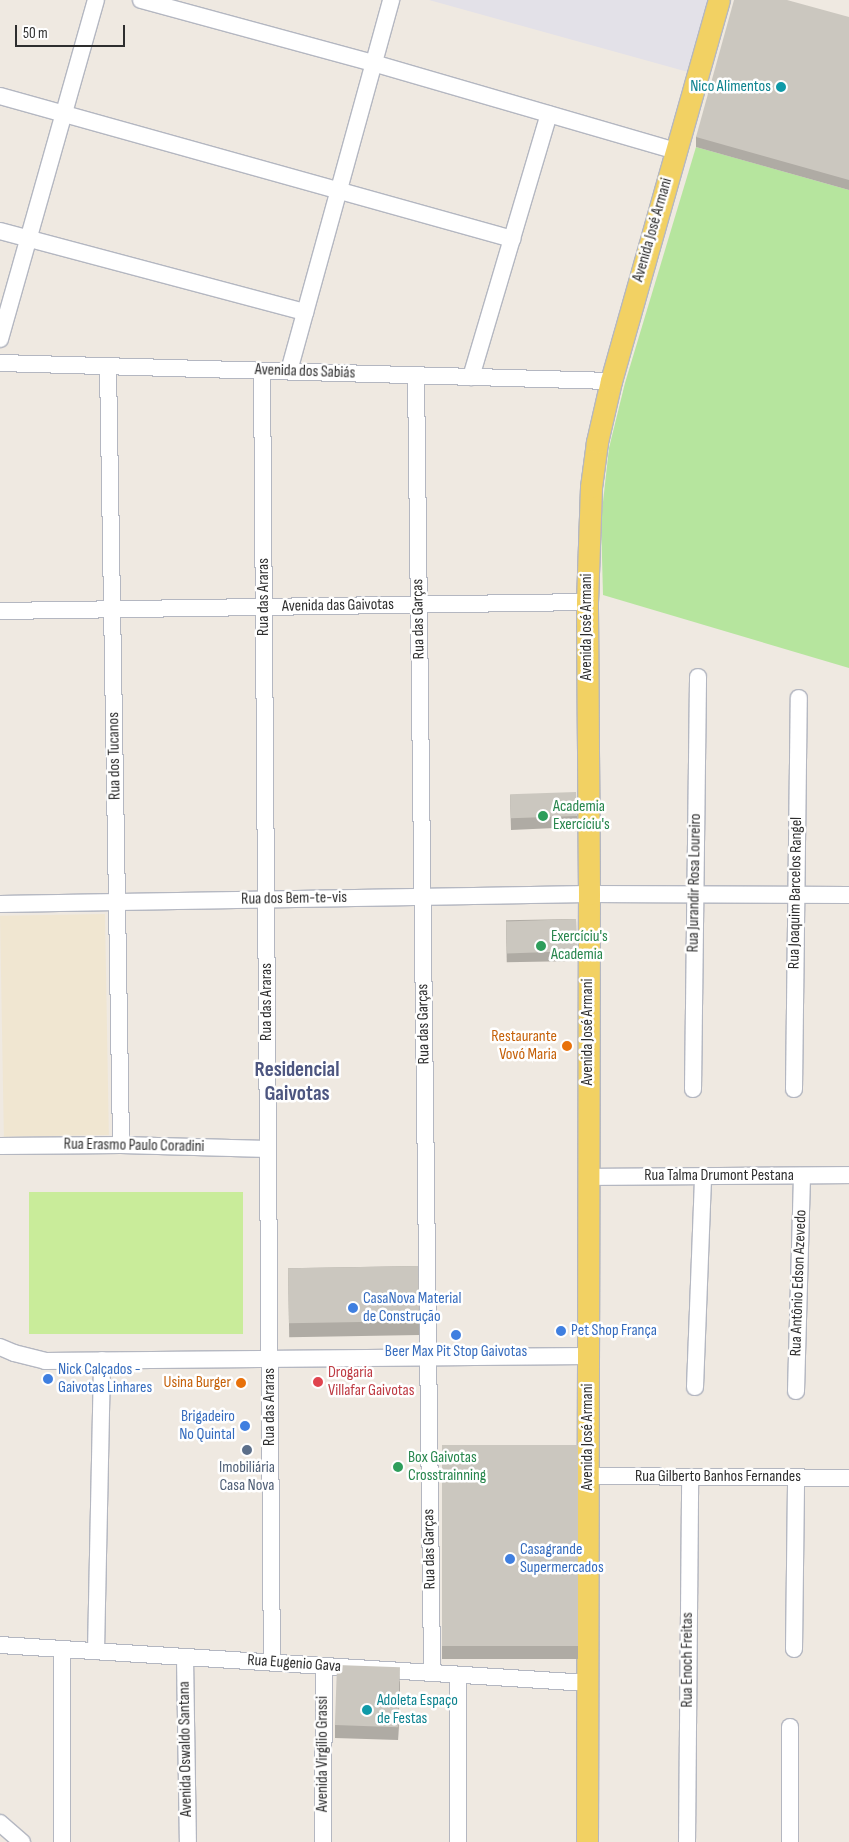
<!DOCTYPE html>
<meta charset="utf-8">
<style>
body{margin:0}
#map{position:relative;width:849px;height:1842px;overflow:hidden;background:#efe9e1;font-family:"Sofia Sans Condensed",sans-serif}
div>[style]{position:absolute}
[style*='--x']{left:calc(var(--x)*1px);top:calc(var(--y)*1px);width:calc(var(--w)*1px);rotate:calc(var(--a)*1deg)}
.industrial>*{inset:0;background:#e3e1e8}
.education>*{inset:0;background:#f0e6d1;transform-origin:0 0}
.green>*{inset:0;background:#b6e59e}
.pitch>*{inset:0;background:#c9ec9a;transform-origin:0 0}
.roads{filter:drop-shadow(1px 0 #b4b7c1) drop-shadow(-1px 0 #b4b7c1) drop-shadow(0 1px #b4b7c1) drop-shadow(0 -1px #b4b7c1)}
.minor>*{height:16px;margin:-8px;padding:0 8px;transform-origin:8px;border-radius:8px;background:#fff}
.major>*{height:21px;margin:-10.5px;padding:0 10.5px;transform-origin:10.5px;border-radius:10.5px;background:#f2d163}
.wall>*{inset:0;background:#afaba4;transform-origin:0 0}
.shaded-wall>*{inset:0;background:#8e8b86}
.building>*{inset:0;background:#cbc7bf;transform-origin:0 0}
.dots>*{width:14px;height:14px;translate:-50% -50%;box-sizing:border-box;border:2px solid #fff;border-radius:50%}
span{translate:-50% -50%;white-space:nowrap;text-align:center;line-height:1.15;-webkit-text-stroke:5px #fff;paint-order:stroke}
.culture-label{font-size:16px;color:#0d838f}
.right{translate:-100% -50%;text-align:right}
.left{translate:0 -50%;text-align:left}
.street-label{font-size:16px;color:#2e2e2e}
.leisure-label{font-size:16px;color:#27864d}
.food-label{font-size:16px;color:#c56008}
.shop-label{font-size:16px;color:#366cbe}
.health-label{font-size:16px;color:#be3a42}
.service-label{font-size:16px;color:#4e5e75}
.district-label{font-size:21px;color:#4d5680;font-weight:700}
.scale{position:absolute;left:15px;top:25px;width:110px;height:22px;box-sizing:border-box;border:2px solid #2e2e2e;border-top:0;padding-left:6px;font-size:15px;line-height:18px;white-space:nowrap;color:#2e2e2e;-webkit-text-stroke:4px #fff;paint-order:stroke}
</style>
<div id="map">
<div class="industrial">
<div style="clip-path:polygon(429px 0,708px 0,688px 72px)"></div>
</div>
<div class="education">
<div style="left:105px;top:914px;width:221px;height:105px;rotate:89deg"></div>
</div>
<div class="green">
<div style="clip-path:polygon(696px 147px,849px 190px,849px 668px,603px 595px,601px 520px,609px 448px,625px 383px)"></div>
</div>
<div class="pitch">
<div style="left:29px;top:1192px;width:214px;height:142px"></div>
</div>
<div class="roads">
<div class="minor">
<div style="--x:141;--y:0;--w:240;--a:15.2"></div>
<div style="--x:373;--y:63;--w:316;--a:16.2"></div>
<div style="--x:0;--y:96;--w:532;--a:15.6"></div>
<div style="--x:0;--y:231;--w:316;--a:14.9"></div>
<div style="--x:0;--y:339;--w:352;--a:-74.2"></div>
<div style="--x:0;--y:363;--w:611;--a:1.69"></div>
<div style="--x:108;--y:366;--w:779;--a:89.04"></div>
<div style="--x:262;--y:371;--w:1291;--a:89.56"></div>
<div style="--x:289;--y:371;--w:385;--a:-74.6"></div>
<div style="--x:416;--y:375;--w:1298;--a:89.29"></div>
<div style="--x:471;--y:377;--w:274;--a:-73.5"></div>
<div style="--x:0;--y:611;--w:587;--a:-0.88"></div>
<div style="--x:0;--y:904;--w:589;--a:-0.97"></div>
<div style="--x:589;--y:894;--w:260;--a:0.2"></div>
<div style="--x:693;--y:1089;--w:412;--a:-89.3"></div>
<div style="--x:794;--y:1089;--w:391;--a:-89.3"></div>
<div style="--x:0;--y:1146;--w:121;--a:-0.5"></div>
<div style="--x:121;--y:1145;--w:147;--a:1.6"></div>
<div style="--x:588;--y:1177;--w:261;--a:-0.4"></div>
<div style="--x:0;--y:1347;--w:15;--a:23"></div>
<div style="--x:14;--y:1353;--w:32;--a:14"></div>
<div style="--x:45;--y:1361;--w:543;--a:-0.53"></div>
<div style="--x:695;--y:1387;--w:211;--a:-87.8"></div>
<div style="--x:796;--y:1391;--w:215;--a:-88.4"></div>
<div style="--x:588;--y:1476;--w:261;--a:0.4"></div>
<div style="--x:0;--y:1645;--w:588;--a:3.7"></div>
<div style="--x:794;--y:1649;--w:171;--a:-89.3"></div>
<div style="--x:96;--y:1651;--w:291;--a:-88.8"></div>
<div style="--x:185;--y:1657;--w:185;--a:89.1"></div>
<div style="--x:0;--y:1823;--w:29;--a:41"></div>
<div style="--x:62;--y:1842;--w:193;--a:-90"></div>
<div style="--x:323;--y:1842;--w:176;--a:-89.7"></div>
<div style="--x:458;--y:1842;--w:167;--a:-90"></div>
<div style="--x:687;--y:1842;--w:365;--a:-89.5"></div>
<div style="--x:790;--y:1842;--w:115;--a:-90"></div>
</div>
<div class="major">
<div style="--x:587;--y:1842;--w:948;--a:-89.88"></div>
<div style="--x:589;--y:894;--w:292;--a:-90.4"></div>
<div style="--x:587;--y:602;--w:115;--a:-88"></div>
<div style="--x:591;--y:487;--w:45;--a:-82.4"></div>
<div style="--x:597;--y:442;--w:63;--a:-77.1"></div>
<div style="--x:611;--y:381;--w:396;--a:-74.2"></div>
</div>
</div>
<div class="wall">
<div style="clip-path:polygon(849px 17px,849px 190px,696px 147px,696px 137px)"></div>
<div style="clip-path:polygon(510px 795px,577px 816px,577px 827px,511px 830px)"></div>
<div style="left:576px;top:919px;width:42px;height:70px;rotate:89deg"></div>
<div style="left:418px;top:1266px;width:69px;height:130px;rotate:89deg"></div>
<div style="left:442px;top:1445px;width:136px;height:214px"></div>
<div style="clip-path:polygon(400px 1681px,398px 1740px,335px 1738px,335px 1725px)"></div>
</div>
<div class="shaded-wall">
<div style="clip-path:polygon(400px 1667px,400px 1681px,398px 1740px,398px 1727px)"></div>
</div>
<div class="building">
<div style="clip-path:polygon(734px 0,787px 0,849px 17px,849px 180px,696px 137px)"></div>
<div style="left:576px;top:792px;width:24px;height:66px;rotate:88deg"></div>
<div style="left:576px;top:919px;width:32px;height:70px;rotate:88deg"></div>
<div style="left:418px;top:1266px;width:55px;height:130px;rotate:89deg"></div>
<div style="left:442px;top:1445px;width:136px;height:201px"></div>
<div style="left:337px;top:1665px;width:63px;height:60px;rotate:2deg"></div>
</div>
<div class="dots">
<div style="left:781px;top:87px;background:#0f9aa8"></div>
<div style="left:543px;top:816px;background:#2e9e5b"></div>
<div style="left:541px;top:946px;background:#2e9e5b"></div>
<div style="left:567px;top:1046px;background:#e8710a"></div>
<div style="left:353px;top:1308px;background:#3f7fe0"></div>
<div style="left:561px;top:1331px;background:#3f7fe0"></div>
<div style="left:456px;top:1335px;background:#3f7fe0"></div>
<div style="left:48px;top:1379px;background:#3f7fe0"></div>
<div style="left:318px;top:1382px;background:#e0444e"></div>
<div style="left:241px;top:1383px;background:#e8710a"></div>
<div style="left:245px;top:1426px;background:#3f7fe0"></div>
<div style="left:247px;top:1450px;background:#5c6f8a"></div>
<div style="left:398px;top:1467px;background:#2e9e5b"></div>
<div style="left:510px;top:1559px;background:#3f7fe0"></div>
<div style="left:367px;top:1710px;background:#0f9aa8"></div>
</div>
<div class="culture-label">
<span class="right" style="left:771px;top:87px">Nico Alimentos</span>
<span class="left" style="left:377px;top:1710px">Adoleta Espaço<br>de Festas</span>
</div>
<div class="street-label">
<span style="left:653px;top:230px;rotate:-74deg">Avenida José Armani</span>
<span style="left:305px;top:372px;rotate:2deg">Avenida dos Sabiás</span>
<span style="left:264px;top:597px;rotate:-90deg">Rua das Araras</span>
<span style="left:338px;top:606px;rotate:-1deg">Avenida das Gaivotas</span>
<span style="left:419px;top:619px;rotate:-91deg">Rua das Garças</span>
<span style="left:587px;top:627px;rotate:-90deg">Avenida José Armani</span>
<span style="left:115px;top:756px;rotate:-91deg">Rua dos Tucanos</span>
<span style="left:695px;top:883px;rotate:-89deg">Rua Jurandir Rosa Loureiro</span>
<span style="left:796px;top:893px;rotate:-89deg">Rua Joaquim Barcelos Rangel</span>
<span style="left:294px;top:899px;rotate:-1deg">Rua dos Bem-te-vis</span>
<span style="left:267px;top:1002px;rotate:-90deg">Rua das Araras</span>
<span style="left:424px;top:1024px;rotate:-91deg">Rua das Garças</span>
<span style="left:588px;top:1032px;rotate:-90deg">Avenida José Armani</span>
<span style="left:134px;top:1146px;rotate:1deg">Rua Erasmo Paulo Coradini</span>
<span style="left:719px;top:1176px">Rua Talma Drumont Pestana</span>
<span style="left:799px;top:1283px;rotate:-88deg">Rua Antônio Edson Azevedo</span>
<span style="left:270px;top:1407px;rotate:-90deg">Rua das Araras</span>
<span style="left:588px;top:1437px;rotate:-90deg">Avenida José Armani</span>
<span style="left:718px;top:1477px">Rua Gilberto Banhos Fernandes</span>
<span style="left:430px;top:1549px;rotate:-91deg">Rua das Garças</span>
<span style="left:688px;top:1660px;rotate:-90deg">Rua Enoch Freitas</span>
<span style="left:294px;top:1664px;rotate:4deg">Rua Eugenio Gava</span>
<span style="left:186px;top:1749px;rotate:-91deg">Avenida Oswaldo Santana</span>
<span style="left:323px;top:1754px;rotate:-90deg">Avenida Virgílio Grassi</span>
</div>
<div class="leisure-label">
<span class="left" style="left:553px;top:816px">Academia<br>Exercíciu's</span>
<span class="left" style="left:551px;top:946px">Exercíciu's<br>Academia</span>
<span class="left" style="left:408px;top:1467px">Box Gaivotas<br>Crosstrainning</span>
</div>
<div class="food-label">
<span class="right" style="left:557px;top:1046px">Restaurante<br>Vovó Maria</span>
<span class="right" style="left:231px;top:1383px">Usina Burger</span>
</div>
<div class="shop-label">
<span class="left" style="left:363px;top:1308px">CasaNova Material<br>de Construção</span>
<span class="left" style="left:571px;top:1331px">Pet Shop França</span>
<span style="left:456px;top:1352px">Beer Max Pit Stop Gaivotas</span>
<span class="left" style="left:58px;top:1379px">Nick Calçados -<br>Gaivotas Linhares</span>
<span class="right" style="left:235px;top:1426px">Brigadeiro<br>No Quintal</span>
<span class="left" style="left:520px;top:1559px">Casagrande<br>Supermercados</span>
</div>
<div class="health-label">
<span class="left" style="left:328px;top:1382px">Drogaria<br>Villafar Gaivotas</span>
</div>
<div class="service-label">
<span style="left:247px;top:1477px">Imobiliária<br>Casa Nova</span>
</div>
<div class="district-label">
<span style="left:297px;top:1082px">Residencial<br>Gaivotas</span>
</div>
<div class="scale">50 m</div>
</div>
